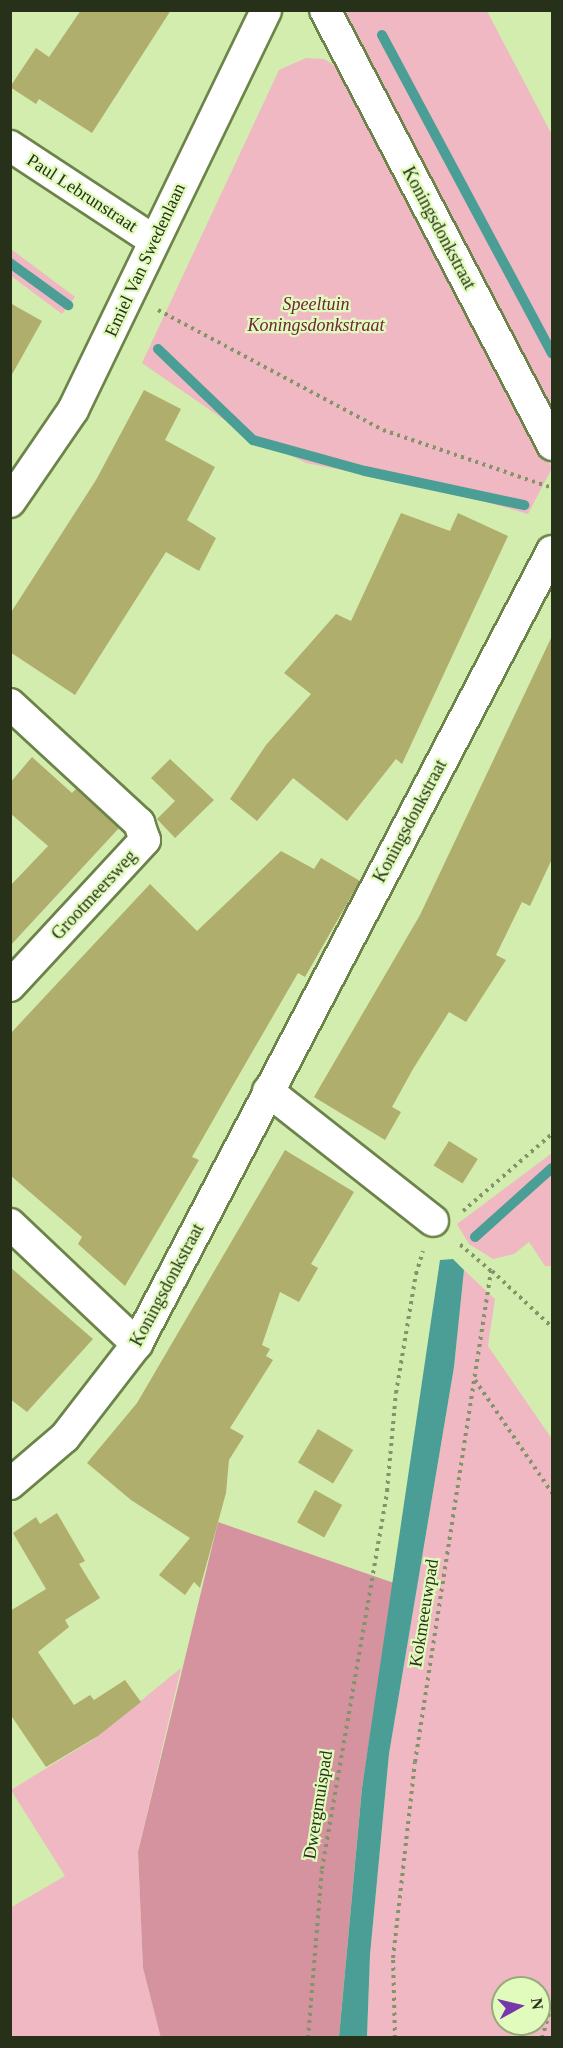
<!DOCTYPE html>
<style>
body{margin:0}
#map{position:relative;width:563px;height:2048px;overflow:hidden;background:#d3edaf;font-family:Georgia,serif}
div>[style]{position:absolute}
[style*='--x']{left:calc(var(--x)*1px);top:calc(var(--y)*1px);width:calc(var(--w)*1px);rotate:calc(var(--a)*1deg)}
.green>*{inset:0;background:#efb8c2}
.forest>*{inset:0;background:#d593a0}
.water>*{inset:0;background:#4b9e95}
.stream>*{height:10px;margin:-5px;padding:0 5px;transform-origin:5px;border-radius:5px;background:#4b9e95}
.building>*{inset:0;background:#b0ae6d;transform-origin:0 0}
.path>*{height:4px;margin-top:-2px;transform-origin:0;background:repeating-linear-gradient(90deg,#829468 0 3px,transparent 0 7.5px)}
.roads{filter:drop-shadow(2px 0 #6c8349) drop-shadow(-2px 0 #6c8349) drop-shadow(0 2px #6c8349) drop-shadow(0 -2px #6c8349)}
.minor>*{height:30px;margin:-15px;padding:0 15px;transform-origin:15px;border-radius:15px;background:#fff}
span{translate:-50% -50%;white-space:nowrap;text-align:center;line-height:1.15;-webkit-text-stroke:4.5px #e0fbbc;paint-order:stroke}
.street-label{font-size:18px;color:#273018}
.park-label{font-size:18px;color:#72243a;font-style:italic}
.frame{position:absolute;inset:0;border:12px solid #273018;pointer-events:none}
.north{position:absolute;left:491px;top:1976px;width:60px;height:60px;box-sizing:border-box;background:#e0fbbc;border:2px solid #96aa7a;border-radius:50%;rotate:82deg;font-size:16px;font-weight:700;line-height:24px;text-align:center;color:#273018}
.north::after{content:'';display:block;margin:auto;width:21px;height:27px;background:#7836ab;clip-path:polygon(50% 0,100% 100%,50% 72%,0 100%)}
</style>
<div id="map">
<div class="green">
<div style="clip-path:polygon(346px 11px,487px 11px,552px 135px,552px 418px,351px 33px)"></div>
<div style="clip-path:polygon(306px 58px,324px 59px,342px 70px,552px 468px,528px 514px,444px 490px,306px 463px,236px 428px,142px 363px,279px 70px)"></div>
<div style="clip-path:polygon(11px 249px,75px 297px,62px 314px,11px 276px)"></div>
<div style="clip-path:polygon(552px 1153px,552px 1266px,545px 1266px,529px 1242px,514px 1254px,493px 1259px,469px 1244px,457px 1224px)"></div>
<div style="clip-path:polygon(evenodd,464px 1270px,495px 1299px,488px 1346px,552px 1439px,552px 2037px,367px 2038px,370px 1955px,389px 1754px,454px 1367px,464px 1270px,503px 1988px,539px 1988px,539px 2024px,503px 2024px,503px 1988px)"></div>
<div style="clip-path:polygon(181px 1668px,138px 1852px,143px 1968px,161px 2037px,11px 2037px,10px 1908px,65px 1876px,11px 1790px,94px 1739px)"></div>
</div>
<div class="forest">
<div style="clip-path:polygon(218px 1522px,394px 1583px,362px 1788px,339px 2037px,161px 2038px,143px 1968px,138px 1852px)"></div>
</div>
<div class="water">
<div style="clip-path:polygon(453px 1259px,464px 1270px,454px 1367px,389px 1754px,370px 1955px,367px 2037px,339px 2037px,362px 1788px,440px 1260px)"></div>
</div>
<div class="stream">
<div style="--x:382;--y:35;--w:361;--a:61.9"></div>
<div style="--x:10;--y:263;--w:72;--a:35.9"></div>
<div style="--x:158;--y:349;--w:132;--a:43.8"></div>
<div style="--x:253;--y:440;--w:116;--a:15.5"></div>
<div style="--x:365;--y:471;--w:163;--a:12.1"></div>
<div style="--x:475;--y:1237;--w:103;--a:-41.9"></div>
</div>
<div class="building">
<div style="clip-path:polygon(81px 10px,171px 10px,92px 133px,39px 99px,36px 104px,10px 87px,36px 48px,49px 57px)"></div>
<div style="clip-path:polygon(10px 303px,42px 321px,10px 378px)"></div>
<div style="clip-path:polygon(144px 390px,181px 409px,165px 440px,215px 467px,187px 520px,216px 538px,199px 571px,166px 552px,75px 695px,10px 652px,10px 614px,96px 480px)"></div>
<div style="clip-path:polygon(401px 513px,450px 531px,458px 513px,508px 536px,402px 764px,396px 759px,347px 821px,293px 778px,257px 821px,230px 799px,266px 745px,311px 694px,284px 673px,336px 614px,351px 621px)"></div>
<div style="clip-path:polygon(552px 636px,552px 859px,530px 906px,522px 902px,496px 955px,506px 960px,466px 1022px,449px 1012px,413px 1069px,392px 1107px,401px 1112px,385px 1140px,314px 1097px,420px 915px)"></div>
<div style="clip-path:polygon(32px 757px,72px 793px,76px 789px,119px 828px,10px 946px,10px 886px,48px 846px,10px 813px,10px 783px)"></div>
<div style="clip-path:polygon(170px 759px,214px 800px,175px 838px,157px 819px,175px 801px,151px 778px)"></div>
<div style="clip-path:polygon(281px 851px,314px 869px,321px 858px,360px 881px,305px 977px,298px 973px,232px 1087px,192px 1157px,199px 1160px,125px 1286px,78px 1244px,82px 1237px,10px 1175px,10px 1034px,150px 884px,197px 931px)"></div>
<div style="left:449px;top:1141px;width:34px;height:29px;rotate:32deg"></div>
<div style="clip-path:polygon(285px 1150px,354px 1192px,311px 1264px,318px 1268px,299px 1302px,280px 1292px,262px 1345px,270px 1349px,266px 1356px,273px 1360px,230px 1428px,244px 1436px,229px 1460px,226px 1493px,200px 1588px,194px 1582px,185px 1595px,159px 1575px,190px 1538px,131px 1500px,87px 1463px,137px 1403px)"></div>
<div style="clip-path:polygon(10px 1267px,93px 1339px,27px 1412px,10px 1399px)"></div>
<div style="left:318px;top:1429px;width:41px;height:39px;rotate:31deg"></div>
<div style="left:315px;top:1490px;width:31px;height:37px;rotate:29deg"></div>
<div style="clip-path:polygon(57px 1513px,85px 1561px,79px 1564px,100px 1598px,65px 1620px,69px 1627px,38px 1652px,74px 1705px,90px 1695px,94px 1700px,125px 1680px,141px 1702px,98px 1736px,46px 1767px,10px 1714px,10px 1611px,46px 1589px,13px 1533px,36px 1517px,40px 1524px)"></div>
</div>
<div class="path">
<div style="--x:158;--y:310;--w:255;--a:28.1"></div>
<div style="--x:383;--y:430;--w:179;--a:18.9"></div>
<div style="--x:463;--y:1211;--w:118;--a:-40.9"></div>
<div style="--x:492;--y:1271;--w:82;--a:43"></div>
<div style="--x:475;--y:1380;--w:137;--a:55.7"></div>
<div style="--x:308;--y:2038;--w:170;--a:-85.3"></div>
<div style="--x:322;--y:1869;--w:384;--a:-80.2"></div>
<div style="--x:387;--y:1491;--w:98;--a:-84.8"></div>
<div style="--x:396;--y:1393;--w:121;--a:-80.5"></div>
<div style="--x:416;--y:1274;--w:24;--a:-73"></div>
<div style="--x:395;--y:2038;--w:80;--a:-91.4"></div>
<div style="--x:393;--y:1958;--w:197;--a:-83.6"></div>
<div style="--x:415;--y:1762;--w:497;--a:-81.2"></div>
<div style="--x:491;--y:1271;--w:45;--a:-139.5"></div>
<div style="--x:542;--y:2038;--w:35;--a:-74"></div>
</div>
<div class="roads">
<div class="minor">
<div style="--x:325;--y:10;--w:491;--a:62.4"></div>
<div style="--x:10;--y:146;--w:171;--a:33.3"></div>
<div style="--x:10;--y:502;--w:112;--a:-55.6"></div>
<div style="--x:73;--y:410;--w:444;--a:-64.2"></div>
<div style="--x:10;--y:704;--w:176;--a:42.7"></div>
<div style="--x:139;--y:823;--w:18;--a:71"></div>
<div style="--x:145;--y:840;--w:199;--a:132.8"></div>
<div style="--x:268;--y:1091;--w:210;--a:38.2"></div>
<div style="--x:10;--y:1224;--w:175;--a:43.4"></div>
<div style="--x:10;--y:1484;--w:72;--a:-40.5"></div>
<div style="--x:65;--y:1437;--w:118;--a:-52.3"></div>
<div style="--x:137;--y:1344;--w:895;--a:-62.38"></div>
</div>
</div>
<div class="street-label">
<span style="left:82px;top:193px;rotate:33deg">Paul Lebrunstraat</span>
<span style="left:439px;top:228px;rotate:62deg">Koningsdonkstraat</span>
<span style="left:145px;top:260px;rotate:-65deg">Emiel Van Swedenlaan</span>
<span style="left:410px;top:821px;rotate:-62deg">Koningsdonkstraat</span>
<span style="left:94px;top:895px;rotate:-47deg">Grootmeersweg</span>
<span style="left:167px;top:1285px;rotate:-62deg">Koningsdonkstraat</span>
<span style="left:424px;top:1613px;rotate:-81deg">Kokmeeuwpad</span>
<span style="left:318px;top:1805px;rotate:-81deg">Dwergmuispad</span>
</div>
<div class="park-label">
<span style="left:316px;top:315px">Speeltuin<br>Koningsdonkstraat</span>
</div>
<div class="frame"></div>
<div class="north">N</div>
</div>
